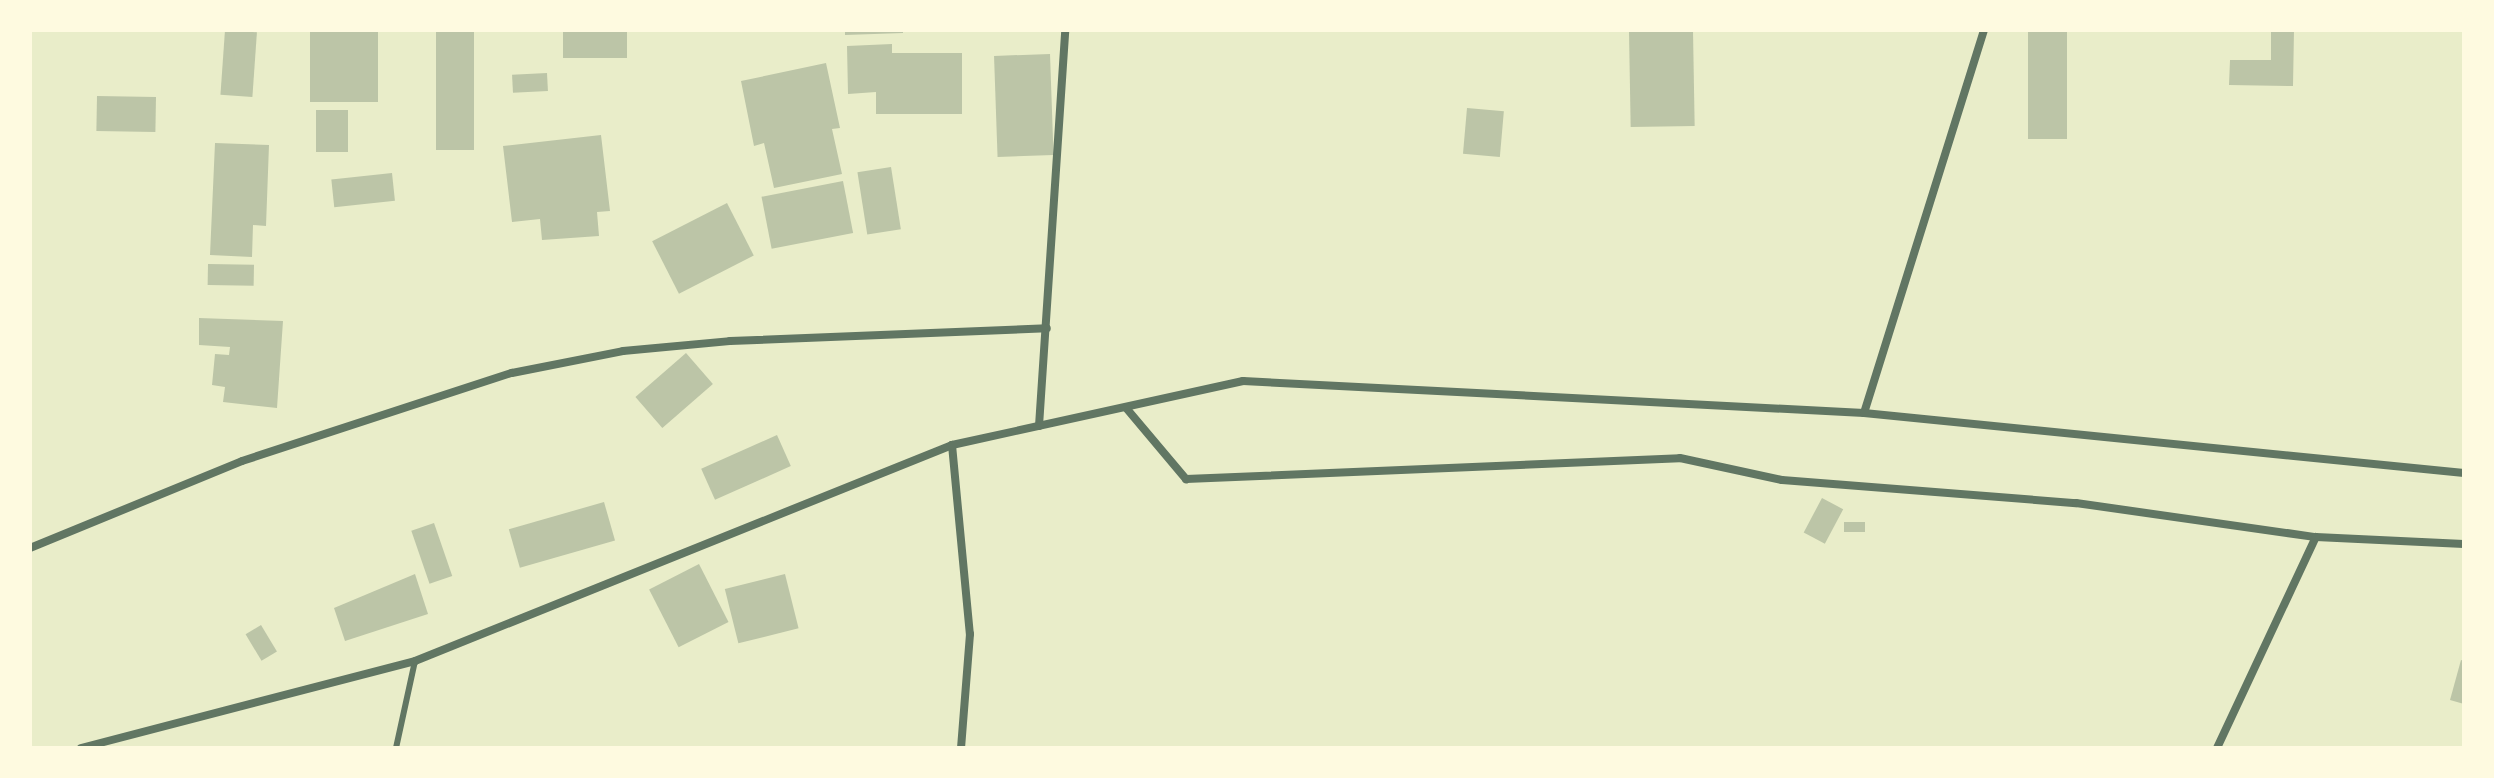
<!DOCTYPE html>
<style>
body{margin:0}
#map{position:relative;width:2494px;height:778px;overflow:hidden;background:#e9edc9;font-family:"Varela Round",sans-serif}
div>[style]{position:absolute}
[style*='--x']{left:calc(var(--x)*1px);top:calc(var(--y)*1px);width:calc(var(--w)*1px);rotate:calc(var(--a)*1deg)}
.building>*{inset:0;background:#bcc5a7;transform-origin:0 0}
.service>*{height:6px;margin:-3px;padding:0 3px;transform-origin:3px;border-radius:3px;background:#617663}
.minor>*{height:8px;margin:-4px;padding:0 4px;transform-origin:4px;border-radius:4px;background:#617663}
span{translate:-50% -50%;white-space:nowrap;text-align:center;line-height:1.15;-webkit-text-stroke:7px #fefae0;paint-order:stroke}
.frame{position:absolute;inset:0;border:32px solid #fefae0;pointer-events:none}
</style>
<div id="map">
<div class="building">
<div style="left:225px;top:30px;width:32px;height:65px;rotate:4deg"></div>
<div style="left:310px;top:30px;width:68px;height:72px"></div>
<div style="left:436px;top:30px;width:38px;height:120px"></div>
<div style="left:563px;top:30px;width:64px;height:28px"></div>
<div style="clip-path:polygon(845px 30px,903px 30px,903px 33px,845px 35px)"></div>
<div style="left:2028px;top:30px;width:39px;height:109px"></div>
<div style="clip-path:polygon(2271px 30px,2294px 30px,2293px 86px,2229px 85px,2230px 60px,2271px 60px)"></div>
<div style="left:1693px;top:31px;width:95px;height:64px;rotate:89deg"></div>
<div style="clip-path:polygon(892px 44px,892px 53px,962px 53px,962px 114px,876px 114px,876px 92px,848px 94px,847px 46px)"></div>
<div style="left:1050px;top:54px;width:101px;height:56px;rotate:88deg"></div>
<div style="clip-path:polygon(826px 63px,840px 128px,832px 129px,842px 174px,774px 188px,764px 143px,754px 146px,741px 81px)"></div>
<div style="left:547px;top:73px;width:18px;height:35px;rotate:87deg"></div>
<div style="left:97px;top:96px;width:59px;height:35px;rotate:1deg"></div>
<div style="left:1467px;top:108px;width:37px;height:46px;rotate:5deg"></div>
<div style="left:316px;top:110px;width:32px;height:42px"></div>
<div style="clip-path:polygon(601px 135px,610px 211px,597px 212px,599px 236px,542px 240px,540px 219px,512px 222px,503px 146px)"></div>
<div style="clip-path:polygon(215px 143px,269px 145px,266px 226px,253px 225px,252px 257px,210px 255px)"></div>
<div style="left:891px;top:167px;width:63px;height:34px;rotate:81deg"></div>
<div style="left:392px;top:173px;width:28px;height:61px;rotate:84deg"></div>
<div style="left:843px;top:181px;width:53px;height:83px;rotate:79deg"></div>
<div style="left:727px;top:203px;width:59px;height:84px;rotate:63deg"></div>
<div style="left:208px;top:264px;width:46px;height:21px;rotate:1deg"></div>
<div style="clip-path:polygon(199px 318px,283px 321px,277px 408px,223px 402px,225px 387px,212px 385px,215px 354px,229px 355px,230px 347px,199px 345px)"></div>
<div style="left:686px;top:353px;width:41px;height:67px;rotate:49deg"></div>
<div style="left:777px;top:435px;width:34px;height:83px;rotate:66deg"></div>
<div style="left:1822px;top:498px;width:24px;height:39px;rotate:28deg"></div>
<div style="left:604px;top:502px;width:40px;height:99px;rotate:74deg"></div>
<div style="left:1844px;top:522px;width:21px;height:10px"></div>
<div style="left:434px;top:523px;width:56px;height:24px;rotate:71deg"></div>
<div style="left:699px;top:564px;width:65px;height:56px;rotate:63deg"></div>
<div style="clip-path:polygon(415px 574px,428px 614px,345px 641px,334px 608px)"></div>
<div style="left:785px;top:574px;width:56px;height:62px;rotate:76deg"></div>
<div style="left:261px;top:625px;width:31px;height:18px;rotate:59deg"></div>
<div style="clip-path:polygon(2461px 660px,2464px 661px,2464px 704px,2450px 700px)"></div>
</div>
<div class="service">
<div style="--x:396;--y:748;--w:89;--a:-77.7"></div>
</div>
<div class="minor">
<div style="--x:1127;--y:409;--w:92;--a:49.9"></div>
<div style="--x:1186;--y:479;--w:494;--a:-2.4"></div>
<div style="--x:1680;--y:458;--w:104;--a:12.2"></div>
<div style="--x:1782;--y:480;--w:295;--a:4.5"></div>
<div style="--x:2076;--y:503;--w:242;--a:8.1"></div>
<div style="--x:2316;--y:537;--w:148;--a:2.7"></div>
<div style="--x:1864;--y:413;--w:401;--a:-72.6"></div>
<div style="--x:1039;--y:426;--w:397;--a:-86.2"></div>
<div style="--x:952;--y:445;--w:190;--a:84.6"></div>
<div style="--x:970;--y:634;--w:114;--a:94.5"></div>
<div style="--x:30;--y:548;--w:229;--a:-22.3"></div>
<div style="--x:242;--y:461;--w:284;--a:-18.1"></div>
<div style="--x:512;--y:373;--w:113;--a:-11.2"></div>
<div style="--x:623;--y:351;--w:107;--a:-5.3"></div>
<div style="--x:730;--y:341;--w:317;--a:-2.3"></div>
<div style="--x:81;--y:748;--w:345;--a:-14.6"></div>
<div style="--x:415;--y:661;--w:579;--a:-21.91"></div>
<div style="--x:952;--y:445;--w:298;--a:-12.4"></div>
<div style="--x:1243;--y:381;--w:622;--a:2.95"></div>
<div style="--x:1864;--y:413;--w:603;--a:5.71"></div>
<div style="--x:2217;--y:748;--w:233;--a:-64.9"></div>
</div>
<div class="frame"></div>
</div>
